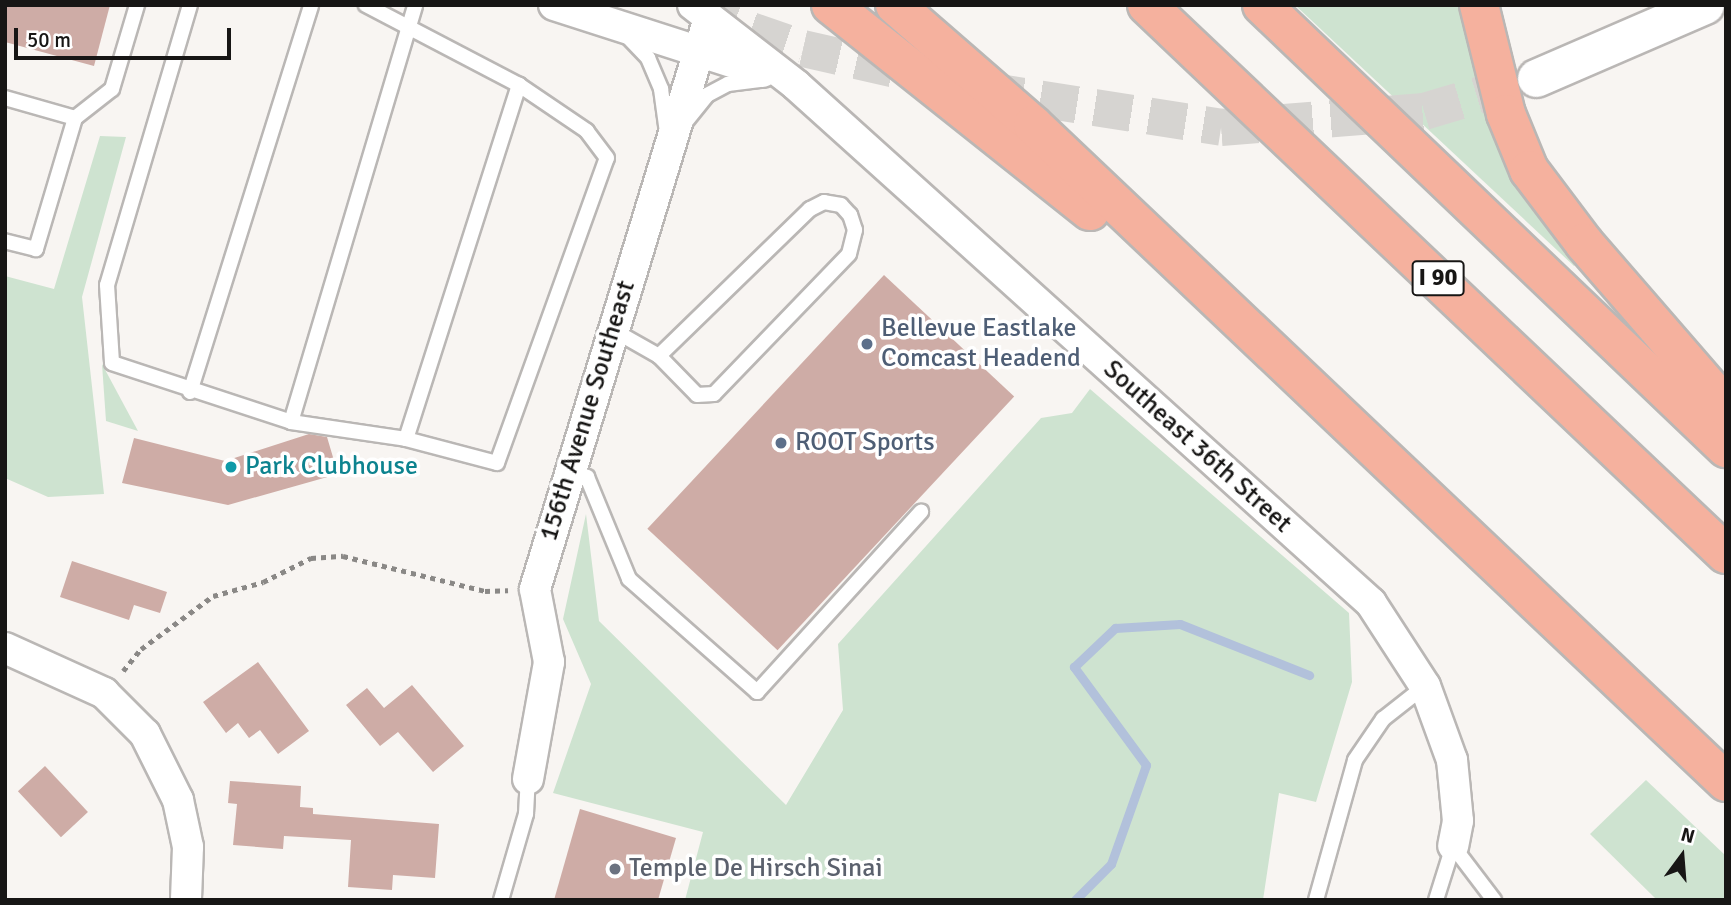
<!DOCTYPE html>
<style>
body{margin:0}
#map{position:relative;width:1731px;height:905px;overflow:hidden;background:#f8f5f2;font-family:Signika,sans-serif}
div>[style]{position:absolute}
[style*='--x']{left:calc(var(--x)*1px);top:calc(var(--y)*1px);width:calc(var(--w)*1px);rotate:calc(var(--a)*1deg)}
.green>*{inset:0;background:#cee3d0}
.stream>*{height:9px;margin:-4.5px;padding:0 4.5px;transform-origin:4.5px;border-radius:4.5px;background:#b2c1db}
.building>*{inset:0;background:#ceaca6;transform-origin:0 0}
.tertiary-tunnel>*{height:37px;margin-top:-18.5px;transform-origin:0;background:repeating-linear-gradient(90deg,#d6d4d1 0 37px,transparent 0 55px)}
.path>*{height:4.5px;margin-top:-2.25px;transform-origin:0;background:repeating-linear-gradient(90deg,#8a8886 0 5px,transparent 0 10px)}
.roads{filter:drop-shadow(2px 0 #bab7b5) drop-shadow(-2px 0 #bab7b5) drop-shadow(0 2px #bab7b5) drop-shadow(0 -2px #bab7b5)}
.service>*{height:14px;margin:-7px;padding:0 7px;transform-origin:7px;border-radius:7px;background:#fff}
.minor>*{height:30px;margin:-15px;padding:0 15px;transform-origin:15px;border-radius:15px;background:#fff}
.tertiary>*{height:37px;margin:-18.5px;padding:0 18.5px;transform-origin:18.5px;border-radius:18.5px;background:#fff}
.motorway>*{height:38px;margin:-19px;padding:0 19px;transform-origin:19px;border-radius:19px;background:#f5b19e}
.dots>*{width:19px;height:19px;translate:-50% -50%;box-sizing:border-box;border:4px solid #fff;border-radius:50%}
span{translate:-50% -50%;white-space:nowrap;text-align:center;line-height:1.15;-webkit-text-stroke:7px #fff;paint-order:stroke}
.shield-label span{padding:2px 5px;background:#fff;border:2px solid;border-radius:5px;-webkit-text-stroke-width:0}
.shield-label{font-size:24px;color:#171615;font-weight:700}
.service-label{font-size:26px;color:#4e5e75}
.left{translate:0 -50%;text-align:left}
.street-label{font-size:26px;color:#171615}
.culture-label{font-size:26px;color:#0d838f}
.worship-label{font-size:26px;color:#5b616d}
.frame{position:absolute;inset:0;border:7px solid #171615;pointer-events:none}
.north{position:absolute;left:1647px;top:821px;width:70px;height:70px;-webkit-text-stroke:5px #fff;paint-order:stroke;rotate:16deg;font-size:19px;font-weight:700;line-height:28px;text-align:center;color:#171615}
.north::after{content:'';display:block;margin:auto;width:24px;height:32px;background:#171615;clip-path:polygon(50% 0,100% 100%,50% 72%,0 100%)}
.scale{position:absolute;left:14px;top:28px;width:217px;height:32px;box-sizing:border-box;border:4px solid #171615;border-top:0;padding-left:9px;font-size:21px;line-height:24px;white-space:nowrap;color:#171615;-webkit-text-stroke:5px #fff;paint-order:stroke}
</style>
<div id="map">
<div class="green">
<div style="clip-path:polygon(1295px 5px,1465px 5px,1579px 262px,1574px 266px)"></div>
<div style="clip-path:polygon(100px 136px,126px 137px,82px 297px,104px 494px,48px 497px,5px 478px,5px 276px,54px 289px)"></div>
<div style="clip-path:polygon(102px 364px,138px 431px,106px 421px)"></div>
<div style="clip-path:polygon(1090px 389px,1349px 613px,1352px 682px,1316px 802px,1279px 793px,1263px 900px,685px 900px,703px 832px,553px 793px,591px 684px,563px 619px,586px 514px,599px 621px,786px 805px,843px 710px,838px 644px,1041px 418px,1072px 413px)"></div>
<div style="clip-path:polygon(1646px 780px,1726px 856px,1726px 900px,1657px 900px,1590px 834px)"></div>
</div>
<div class="stream">
<div style="--x:1075;--y:900;--w:51;--a:-45"></div>
<div style="--x:1111;--y:864;--w:105;--a:-70.5"></div>
<div style="--x:1146;--y:765;--w:122;--a:-126.3"></div>
<div style="--x:1074;--y:667;--w:57;--a:-43.6"></div>
<div style="--x:1115;--y:628;--w:65;--a:-3.5"></div>
<div style="--x:1180;--y:624;--w:139;--a:21.6"></div>
</div>
<div class="building">
<div style="clip-path:polygon(5px 5px,110px 5px,94px 66px,5px 42px)"></div>
<div style="left:884px;top:275px;width:178px;height:347px;rotate:43deg"></div>
<div style="clip-path:polygon(309px 434px,327px 437px,338px 474px,228px 505px,122px 483px,134px 438px,225px 461px)"></div>
<div style="clip-path:polygon(72px 561px,167px 592px,160px 613px,134px 605px,129px 620px,60px 597px)"></div>
<div style="clip-path:polygon(258px 662px,309px 731px,278px 754px,260px 730px,249px 738px,238px 723px,226px 733px,203px 702px)"></div>
<div style="clip-path:polygon(412px 685px,464px 746px,433px 772px,398px 732px,380px 746px,346px 705px,367px 688px,384px 708px)"></div>
<div style="left:45px;top:766px;width:63px;height:37px;rotate:47deg"></div>
<div style="clip-path:polygon(230px 781px,301px 786px,300px 807px,313px 808px,313px 814px,439px 824px,435px 878px,393px 875px,392px 890px,348px 887px,351px 840px,284px 836px,283px 849px,233px 845px,237px 804px,228px 803px)"></div>
<div style="clip-path:polygon(580px 809px,676px 838px,658px 900px,554px 900px)"></div>
</div>
<div class="tertiary-tunnel">
<div style="--x:699;--y:12;--w:110;--a:19.1"></div>
<div style="--x:803;--y:48;--w:122;--a:12.8"></div>
<div style="--x:986;--y:90;--w:238;--a:8.9"></div>
<div style="--x:1221;--y:127;--w:204;--a:-4.5"></div>
<div style="--x:1424;--y:111;--w:109;--a:-16.6"></div>
</div>
<div class="path">
<div style="--x:123;--y:671;--w:28;--a:-51"></div>
<div style="--x:141;--y:649;--w:89;--a:-36.4"></div>
<div style="--x:213;--y:596;--w:52;--a:-15.6"></div>
<div style="--x:263;--y:582;--w:54;--a:-26.6"></div>
<div style="--x:311;--y:558;--w:32;--a:-4"></div>
<div style="--x:343;--y:556;--w:146;--a:13.8"></div>
<div style="--x:485;--y:591;--w:23;--a:-2"></div>
</div>
<div class="roads">
<div class="service">
<div style="--x:190;--y:5;--w:292;--a:106.5"></div>
<div style="--x:107;--y:285;--w:78;--a:86.3"></div>
<div style="--x:112;--y:363;--w:188;--a:18.2"></div>
<div style="--x:291;--y:422;--w:116;--a:8.4"></div>
<div style="--x:406;--y:439;--w:94;--a:14.8"></div>
<div style="--x:497;--y:463;--w:324;--a:-70.2"></div>
<div style="--x:607;--y:158;--w:34;--a:-127"></div>
<div style="--x:587;--y:131;--w:82;--a:-145.9"></div>
<div style="--x:519;--y:85;--w:173;--a:-152.4"></div>
<div style="--x:626;--y:35;--w:32;--a:46"></div>
<div style="--x:648;--y:58;--w:34;--a:67"></div>
<div style="--x:661;--y:89;--w:44;--a:82.2"></div>
<div style="--x:5;--y:98;--w:73;--a:15.9"></div>
<div style="--x:75;--y:118;--w:137;--a:106.6"></div>
<div style="--x:36;--y:249;--w:32;--a:-166"></div>
<div style="--x:75;--y:118;--w:47;--a:-38.1"></div>
<div style="--x:112;--y:89;--w:88;--a:-73.4"></div>
<div style="--x:687;--y:120;--w:32;--a:-51"></div>
<div style="--x:707;--y:95;--w:24;--a:-28"></div>
<div style="--x:728;--y:84;--w:32;--a:-7"></div>
<div style="--x:613;--y:330;--w:53;--a:29.5"></div>
<div style="--x:659;--y:356;--w:54;--a:45.7"></div>
<div style="--x:697;--y:395;--w:17;--a:-3"></div>
<div style="--x:714;--y:394;--w:194;--a:-46"></div>
<div style="--x:849;--y:254;--w:25;--a:-76"></div>
<div style="--x:855;--y:230;--w:16;--a:-108"></div>
<div style="--x:850;--y:215;--w:13;--a:-132"></div>
<div style="--x:841;--y:205;--w:17;--a:-170"></div>
<div style="--x:824;--y:202;--w:16;--a:153"></div>
<div style="--x:810;--y:209;--w:211;--a:135.8"></div>
<div style="--x:190;--y:392;--w:405;--a:-72.6"></div>
<div style="--x:291;--y:422;--w:435;--a:-73.4"></div>
<div style="--x:406;--y:439;--w:372;--a:-72.3"></div>
<div style="--x:570;--y:472;--w:18;--a:16"></div>
<div style="--x:587;--y:477;--w:110;--a:67.6"></div>
<div style="--x:629;--y:579;--w:171;--a:41.4"></div>
<div style="--x:757;--y:692;--w:244;--a:-47.7"></div>
<div style="--x:1453;--y:846;--w:68;--a:52.8"></div>
<div style="--x:501;--y:900;--w:90;--a:-73.8"></div>
<div style="--x:526;--y:814;--w:35;--a:-87"></div>
<div style="--x:1316;--y:900;--w:145;--a:-74.4"></div>
<div style="--x:1355;--y:760;--w:50;--a:-55.7"></div>
<div style="--x:1383;--y:719;--w:53;--a:-38.2"></div>
<div style="--x:1436;--y:900;--w:57;--a:-72.5"></div>
</div>
<div class="minor">
<div style="--x:554;--y:5;--w:219;--a:17.8"></div>
<div style="--x:693;--y:5;--w:130;--a:37.8"></div>
<div style="--x:796;--y:85;--w:774;--a:42.01"></div>
<div style="--x:1371;--y:603;--w:99;--a:57"></div>
<div style="--x:1425;--y:686;--w:79;--a:70"></div>
<div style="--x:1452;--y:760;--w:61;--a:84.4"></div>
<div style="--x:1458;--y:821;--w:25;--a:101"></div>
<div style="--x:5;--y:648;--w:109;--a:24.4"></div>
<div style="--x:104;--y:693;--w:58;--a:45"></div>
<div style="--x:145;--y:734;--w:74;--a:63.4"></div>
<div style="--x:178;--y:800;--w:48;--a:78"></div>
<div style="--x:188;--y:847;--w:53;--a:92.2"></div>
<div style="--x:528;--y:779;--w:119;--a:-79.8"></div>
<div style="--x:549;--y:662;--w:74;--a:-100.9"></div>
<div style="--x:535;--y:589;--w:597;--a:-73.05"></div>
</div>
<div class="tertiary">
<div style="--x:1536;--y:78;--w:184;--a:-23.4"></div>
</div>
<div class="motorway">
<div style="--x:831;--y:5;--w:331;--a:38.5"></div>
<div style="--x:895;--y:5;--w:183;--a:41"></div>
<div style="--x:1033;--y:125;--w:955;--a:43.47"></div>
<div style="--x:1147;--y:5;--w:798;--a:43.48"></div>
<div style="--x:1262;--y:5;--w:642;--a:43.67"></div>
<div style="--x:1479;--y:5;--w:112;--a:76.1"></div>
<div style="--x:1506;--y:114;--w:61;--a:67.7"></div>
<div style="--x:1529;--y:170;--w:91;--a:53"></div>
<div style="--x:1584;--y:243;--w:217;--a:49.1"></div>
</div>
</div>
<div class="dots">
<div style="left:867px;top:344px;background:#5c6f8a"></div>
<div style="left:781px;top:443px;background:#5c6f8a"></div>
<div style="left:231px;top:467px;background:#0f9aa8"></div>
<div style="left:615px;top:869px;background:#6b7280"></div>
</div>
<div class="shield-label">
<span style="left:1438px;top:278px">I 90</span>
</div>
<div class="service-label">
<span class="left" style="left:881px;top:344px">Bellevue Eastlake<br>Comcast Headend</span>
<span class="left" style="left:795px;top:443px">ROOT Sports</span>
</div>
<div class="street-label">
<span style="left:588px;top:411px;rotate:-73deg">156th Avenue Southeast</span>
<span style="left:1197px;top:447px;rotate:42deg">Southeast 36th Street</span>
</div>
<div class="culture-label">
<span class="left" style="left:245px;top:467px">Park Clubhouse</span>
</div>
<div class="worship-label">
<span class="left" style="left:629px;top:869px">Temple De Hirsch Sinai</span>
</div>
<div class="frame"></div>
<div class="north">N</div>
<div class="scale">50 m</div>
</div>
